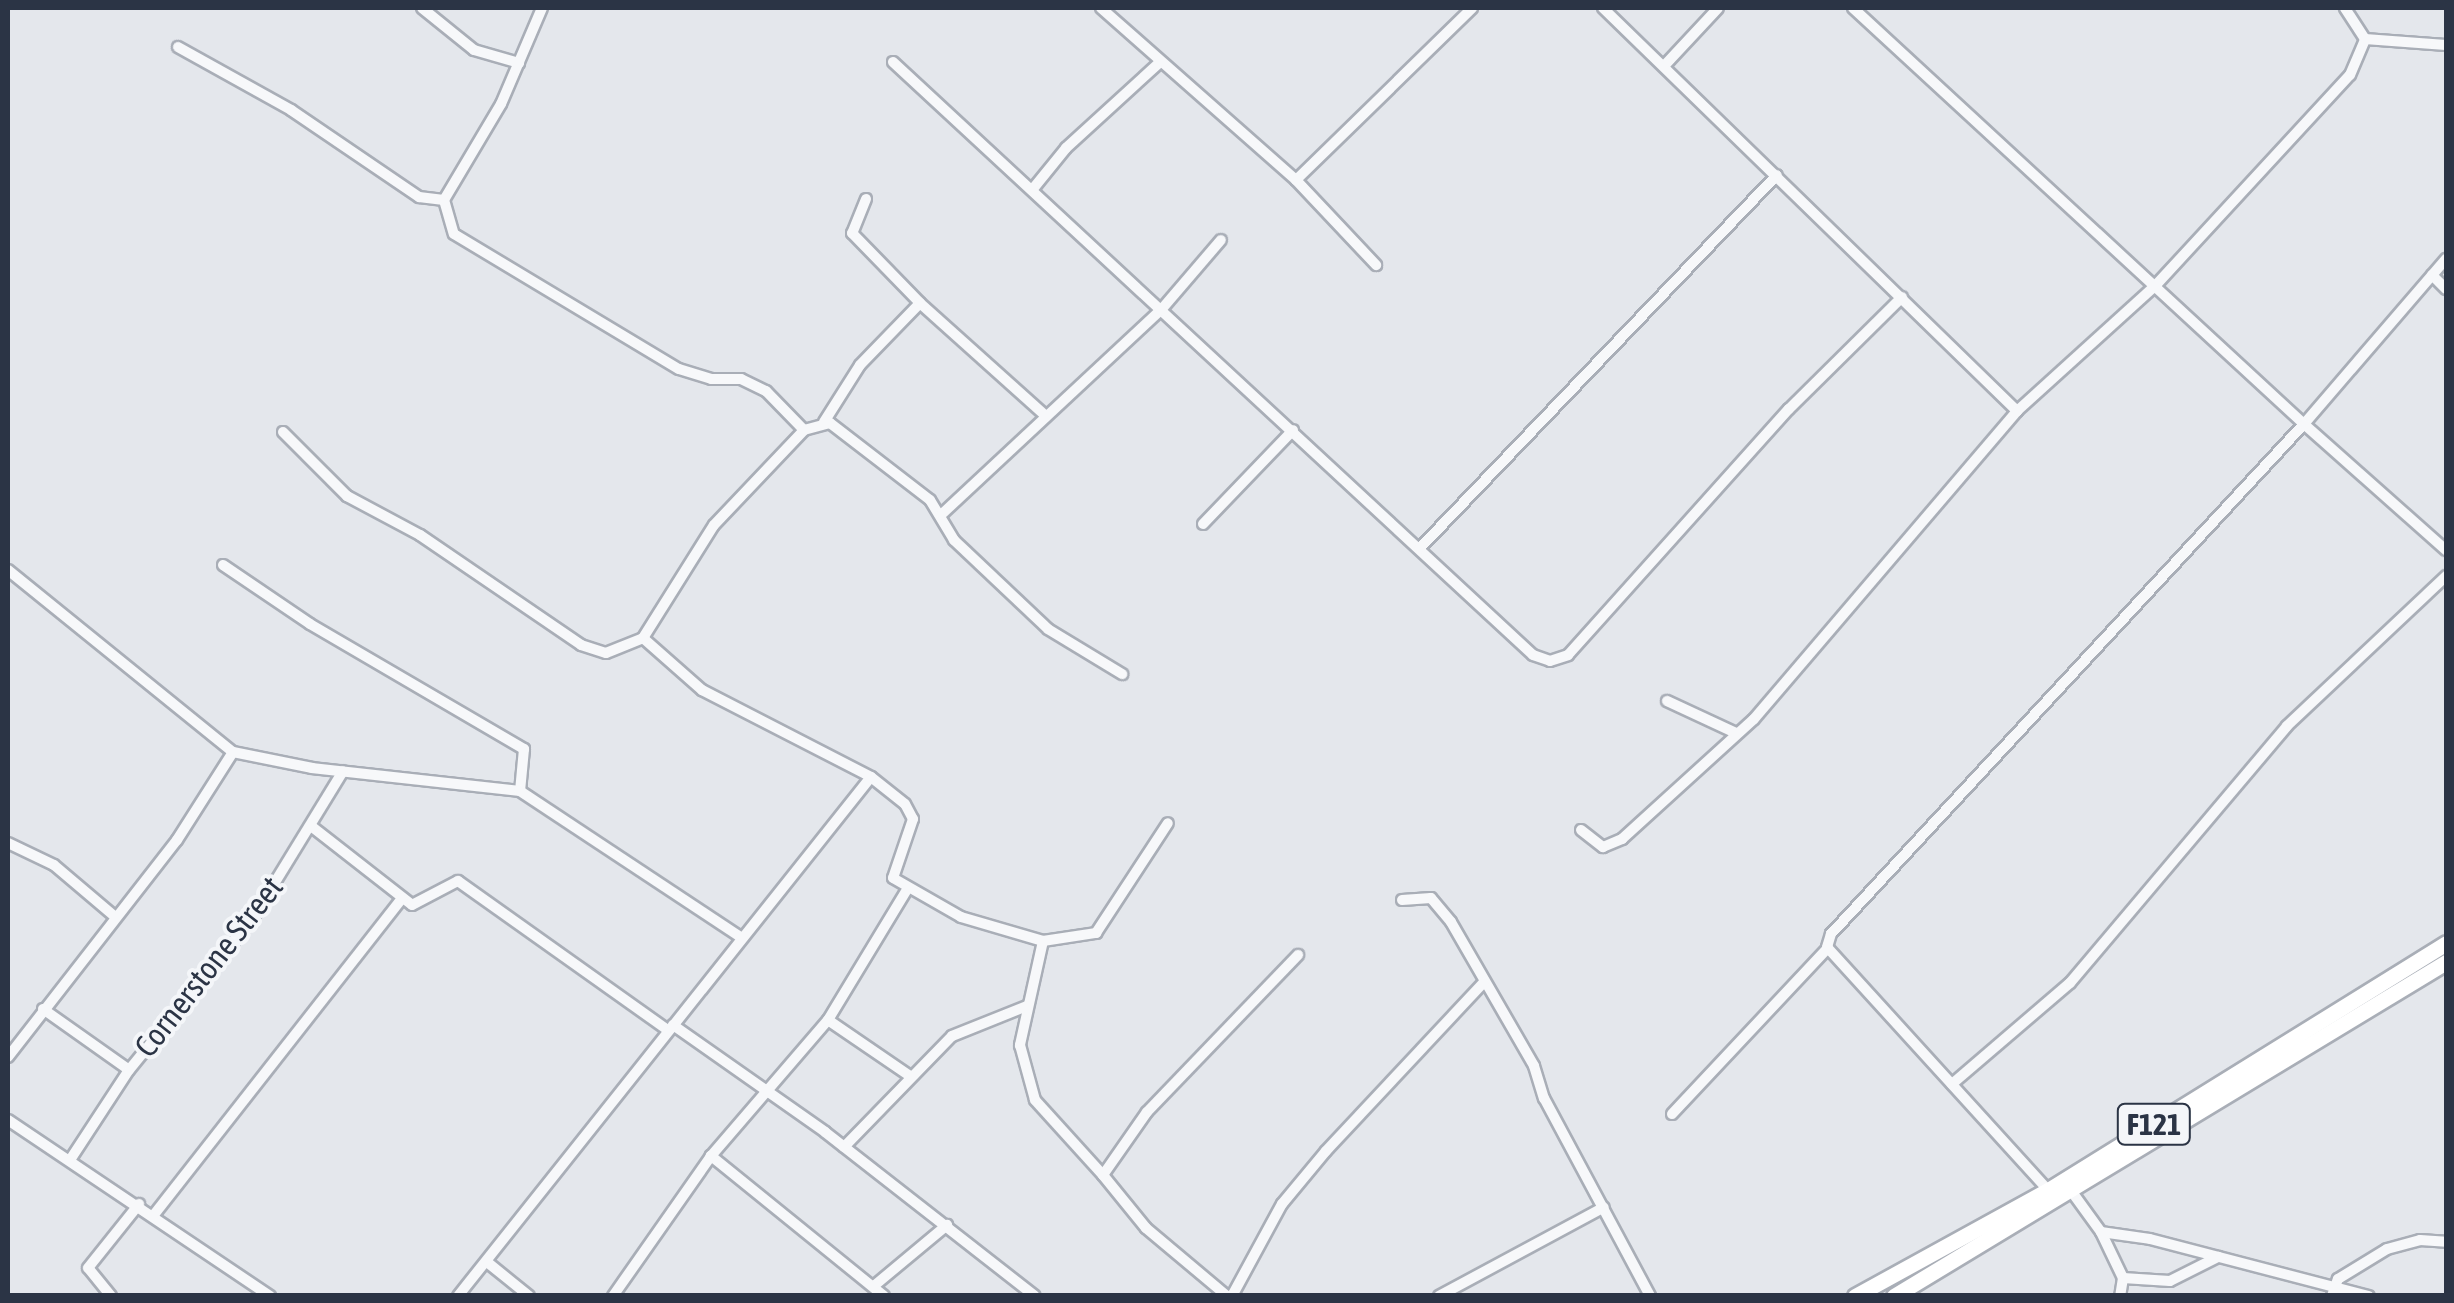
<!DOCTYPE html>
<style>
body{margin:0}
#map{position:relative;width:2454px;height:1303px;overflow:hidden;background:#e4e7ec;font-family:"Asap Condensed",sans-serif}
div>[style]{position:absolute}
[style*='--x']{left:calc(var(--x)*1px);top:calc(var(--y)*1px);width:calc(var(--w)*1px);rotate:calc(var(--a)*1deg)}
.roads{filter:drop-shadow(2px 0 #a9aeb7) drop-shadow(-2px 0 #a9aeb7) drop-shadow(0 2px #a9aeb7) drop-shadow(0 -2px #a9aeb7)}
.street>*{height:10px;margin:-5px;padding:0 5px;transform-origin:5px;border-radius:5px;background:#f7f8fa}
.primary>*{height:15px;margin:-7.5px;padding:0 7.5px;transform-origin:7.5px;border-radius:7.5px;background:#fff}
span{translate:-50% -50%;white-space:nowrap;text-align:center;line-height:1.15;-webkit-text-stroke:8px #f4f6f9;paint-order:stroke}
.shield-label span{padding:2px 8px;background:#f4f6f9;border:2px solid;border-radius:8px;-webkit-text-stroke-width:0}
.shield-label{font-size:30px;color:#2b3445;font-weight:700}
.street-label{font-size:32px;color:#2b3445}
.frame{position:absolute;inset:0;border:10px solid #2b3445;pointer-events:none}
</style>
<div id="map">
<div class="roads">
<div class="street">
<div style="--x:422;--y:8;--w:67;--a:38.9"></div>
<div style="--x:474;--y:50;--w:47;--a:16.1"></div>
<div style="--x:542;--y:8;--w:104;--a:113.1"></div>
<div style="--x:501;--y:104;--w:112;--a:120.7"></div>
<div style="--x:444;--y:200;--w:35;--a:74"></div>
<div style="--x:454;--y:234;--w:262;--a:31"></div>
<div style="--x:679;--y:369;--w:34;--a:17"></div>
<div style="--x:711;--y:379;--w:30;--a:0"></div>
<div style="--x:741;--y:379;--w:28;--a:26"></div>
<div style="--x:766;--y:391;--w:54;--a:45.7"></div>
<div style="--x:1101;--y:8;--w:260;--a:41.4"></div>
<div style="--x:1296;--y:180;--w:246;--a:-44.3"></div>
<div style="--x:1603;--y:8;--w:578;--a:44.23"></div>
<div style="--x:2017;--y:411;--w:186;--a:-42.2"></div>
<div style="--x:2155;--y:286;--w:287;--a:-47.3"></div>
<div style="--x:2350;--y:75;--w:39;--a:-67"></div>
<div style="--x:2365;--y:39;--w:37;--a:-123"></div>
<div style="--x:1853;--y:8;--w:614;--a:42.69"></div>
<div style="--x:2304;--y:424;--w:218;--a:-49.3"></div>
<div style="--x:2365;--y:39;--w:81;--a:4.2"></div>
<div style="--x:178;--y:47;--w:129;--a:29.1"></div>
<div style="--x:291;--y:110;--w:155;--a:34.2"></div>
<div style="--x:419;--y:197;--w:25;--a:7"></div>
<div style="--x:893;--y:62;--w:872;--a:42.82"></div>
<div style="--x:1533;--y:655;--w:18;--a:19"></div>
<div style="--x:1550;--y:661;--w:19;--a:-18"></div>
<div style="--x:1568;--y:655;--w:331;--a:-48.1"></div>
<div style="--x:1789;--y:409;--w:159;--a:-44.7"></div>
<div style="--x:1664;--y:66;--w:79;--a:-47"></div>
<div style="--x:1296;--y:180;--w:117;--a:46.7"></div>
<div style="--x:1032;--y:190;--w:54;--a:-51"></div>
<div style="--x:1066;--y:148;--w:126;--a:-42.4"></div>
<div style="--x:866;--y:199;--w:37;--a:112"></div>
<div style="--x:852;--y:233;--w:98;--a:45.8"></div>
<div style="--x:2432;--y:275;--w:20;--a:45"></div>
<div style="--x:824;--y:422;--w:67;--a:-57.7"></div>
<div style="--x:860;--y:365;--w:86;--a:-45.9"></div>
<div style="--x:920;--y:303;--w:169;--a:41.9"></div>
<div style="--x:283;--y:432;--w:91;--a:45"></div>
<div style="--x:347;--y:496;--w:83;--a:28.1"></div>
<div style="--x:420;--y:535;--w:195;--a:34.3"></div>
<div style="--x:581;--y:645;--w:26;--a:18"></div>
<div style="--x:606;--y:653;--w:40;--a:-22"></div>
<div style="--x:643;--y:638;--w:133;--a:-57.9"></div>
<div style="--x:714;--y:525;--w:131;--a:-46.5"></div>
<div style="--x:804;--y:430;--w:27;--a:-15"></div>
<div style="--x:830;--y:423;--w:126;--a:37.6"></div>
<div style="--x:930;--y:500;--w:47;--a:59"></div>
<div style="--x:954;--y:540;--w:129;--a:43.4"></div>
<div style="--x:1048;--y:629;--w:87;--a:31.3"></div>
<div style="--x:942;--y:514;--w:299;--a:-43"></div>
<div style="--x:1161;--y:310;--w:92;--a:-49.4"></div>
<div style="--x:1203;--y:524;--w:130;--a:-46.2"></div>
<div style="--x:1420;--y:548;--w:516;--a:-46.26"></div>
<div style="--x:223;--y:565;--w:105;--a:34.1"></div>
<div style="--x:310;--y:624;--w:248;--a:30.3"></div>
<div style="--x:524;--y:749;--w:42;--a:95.4"></div>
<div style="--x:8;--y:570;--w:289;--a:39"></div>
<div style="--x:643;--y:638;--w:79;--a:41.4"></div>
<div style="--x:702;--y:690;--w:190;--a:27.2"></div>
<div style="--x:871;--y:777;--w:43;--a:38.5"></div>
<div style="--x:905;--y:804;--w:17;--a:62"></div>
<div style="--x:913;--y:819;--w:62;--a:108.7"></div>
<div style="--x:893;--y:878;--w:78;--a:29.8"></div>
<div style="--x:961;--y:917;--w:85;--a:16.3"></div>
<div style="--x:1043;--y:941;--w:54;--a:-8.6"></div>
<div style="--x:1096;--y:933;--w:131;--a:-56.8"></div>
<div style="--x:1667;--y:701;--w:76;--a:24.9"></div>
<div style="--x:311;--y:826;--w:128;--a:38"></div>
<div style="--x:412;--y:905;--w:52;--a:-27.6"></div>
<div style="--x:458;--y:881;--w:257;--a:35.4"></div>
<div style="--x:1581;--y:830;--w:28;--a:38"></div>
<div style="--x:1603;--y:847;--w:21;--a:-23"></div>
<div style="--x:1622;--y:839;--w:178;--a:-42.3"></div>
<div style="--x:1754;--y:719;--w:405;--a:-49.5"></div>
<div style="--x:8;--y:843;--w:51;--a:25.6"></div>
<div style="--x:54;--y:865;--w:77;--a:40.3"></div>
<div style="--x:1402;--y:900;--w:29;--a:-4"></div>
<div style="--x:1431;--y:898;--w:31;--a:50"></div>
<div style="--x:1451;--y:922;--w:166;--a:60"></div>
<div style="--x:1534;--y:1066;--w:34;--a:73"></div>
<div style="--x:1544;--y:1098;--w:225;--a:61.8"></div>
<div style="--x:1043;--y:941;--w:107;--a:102.5"></div>
<div style="--x:1020;--y:1045;--w:57;--a:74.7"></div>
<div style="--x:1035;--y:1100;--w:101;--a:47.8"></div>
<div style="--x:43;--y:1009;--w:105;--a:35.3"></div>
<div style="--x:828;--y:1020;--w:99;--a:34.3"></div>
<div style="--x:673;--y:1025;--w:186;--a:35.1"></div>
<div style="--x:825;--y:1132;--w:266;--a:38"></div>
<div style="--x:8;--y:1057;--w:275;--a:-52.1"></div>
<div style="--x:177;--y:840;--w:104;--a:-57.5"></div>
<div style="--x:233;--y:752;--w:81;--a:11.4"></div>
<div style="--x:312;--y:768;--w:209;--a:6.3"></div>
<div style="--x:520;--y:791;--w:266;--a:33.5"></div>
<div style="--x:1952;--y:1084;--w:155;--a:-40.6"></div>
<div style="--x:2070;--y:983;--w:336;--a:-49.8"></div>
<div style="--x:2287;--y:726;--w:219;--a:-43.3"></div>
<div style="--x:1672;--y:1114;--w:228;--a:-46.8"></div>
<div style="--x:8;--y:1120;--w:316;--a:33.9"></div>
<div style="--x:844;--y:1147;--w:155;--a:-45.8"></div>
<div style="--x:952;--y:1036;--w:81;--a:-21.8"></div>
<div style="--x:70;--y:1160;--w:108;--a:-56.8"></div>
<div style="--x:129;--y:1070;--w:196;--a:-50.8"></div>
<div style="--x:253;--y:918;--w:172;--a:-58.5"></div>
<div style="--x:2048;--y:1190;--w:328;--a:-132.3"></div>
<div style="--x:1827;--y:947;--w:14;--a:-73"></div>
<div style="--x:1831;--y:934;--w:696;--a:-47.16"></div>
<div style="--x:2304;--y:424;--w:190;--a:41.6"></div>
<div style="--x:2072;--y:1192;--w:49;--a:54.1"></div>
<div style="--x:2101;--y:1232;--w:49;--a:8.1"></div>
<div style="--x:2150;--y:1239;--w:226;--a:14.6"></div>
<div style="--x:153;--y:1216;--w:403;--a:-51.9"></div>
<div style="--x:2101;--y:1232;--w:51;--a:64.4"></div>
<div style="--x:2123;--y:1278;--w:18;--a:99"></div>
<div style="--x:487;--y:1262;--w:54;--a:39"></div>
<div style="--x:2123;--y:1278;--w:47;--a:3.7"></div>
<div style="--x:2170;--y:1281;--w:54;--a:-26.6"></div>
<div style="--x:875;--y:1285;--w:94;--a:-39.8"></div>
<div style="--x:111;--y:1296;--w:36;--a:-129"></div>
<div style="--x:88;--y:1268;--w:82;--a:-51.4"></div>
<div style="--x:458;--y:1296;--w:663;--a:-51.49"></div>
<div style="--x:613;--y:1296;--w:171;--a:-55"></div>
<div style="--x:884;--y:1296;--w:223;--a:-141"></div>
<div style="--x:711;--y:1156;--w:179;--a:-49.3"></div>
<div style="--x:828;--y:1020;--w:154;--a:-58.8"></div>
<div style="--x:1227;--y:1296;--w:106;--a:-140"></div>
<div style="--x:1146;--y:1228;--w:68;--a:-129.1"></div>
<div style="--x:1103;--y:1175;--w:77;--a:-55.1"></div>
<div style="--x:1147;--y:1112;--w:218;--a:-46.1"></div>
<div style="--x:1232;--y:1296;--w:105;--a:-61.5"></div>
<div style="--x:1282;--y:1204;--w:69;--a:-50.3"></div>
<div style="--x:1326;--y:1151;--w:231;--a:-46.9"></div>
<div style="--x:1439;--y:1296;--w:187;--a:-28.3"></div>
<div style="--x:2332;--y:1296;--w:18;--a:-71"></div>
<div style="--x:2338;--y:1279;--w:57;--a:-31.5"></div>
<div style="--x:2387;--y:1249;--w:34;--a:-15"></div>
<div style="--x:2420;--y:1240;--w:26;--a:4"></div>
</div>
<div class="primary">
<div style="--x:1855;--y:1296;--w:220;--a:-28.8"></div>
<div style="--x:2048;--y:1190;--w:468;--a:-31.8"></div>
<div style="--x:1894;--y:1296;--w:645;--a:-31.18"></div>
</div>
</div>
<div class="shield-label">
<span style="left:2154px;top:1124px">F121</span>
</div>
<div class="street-label">
<span style="left:209px;top:967px;rotate:-52deg">Cornerstone Street</span>
</div>
<div class="frame"></div>
</div>
